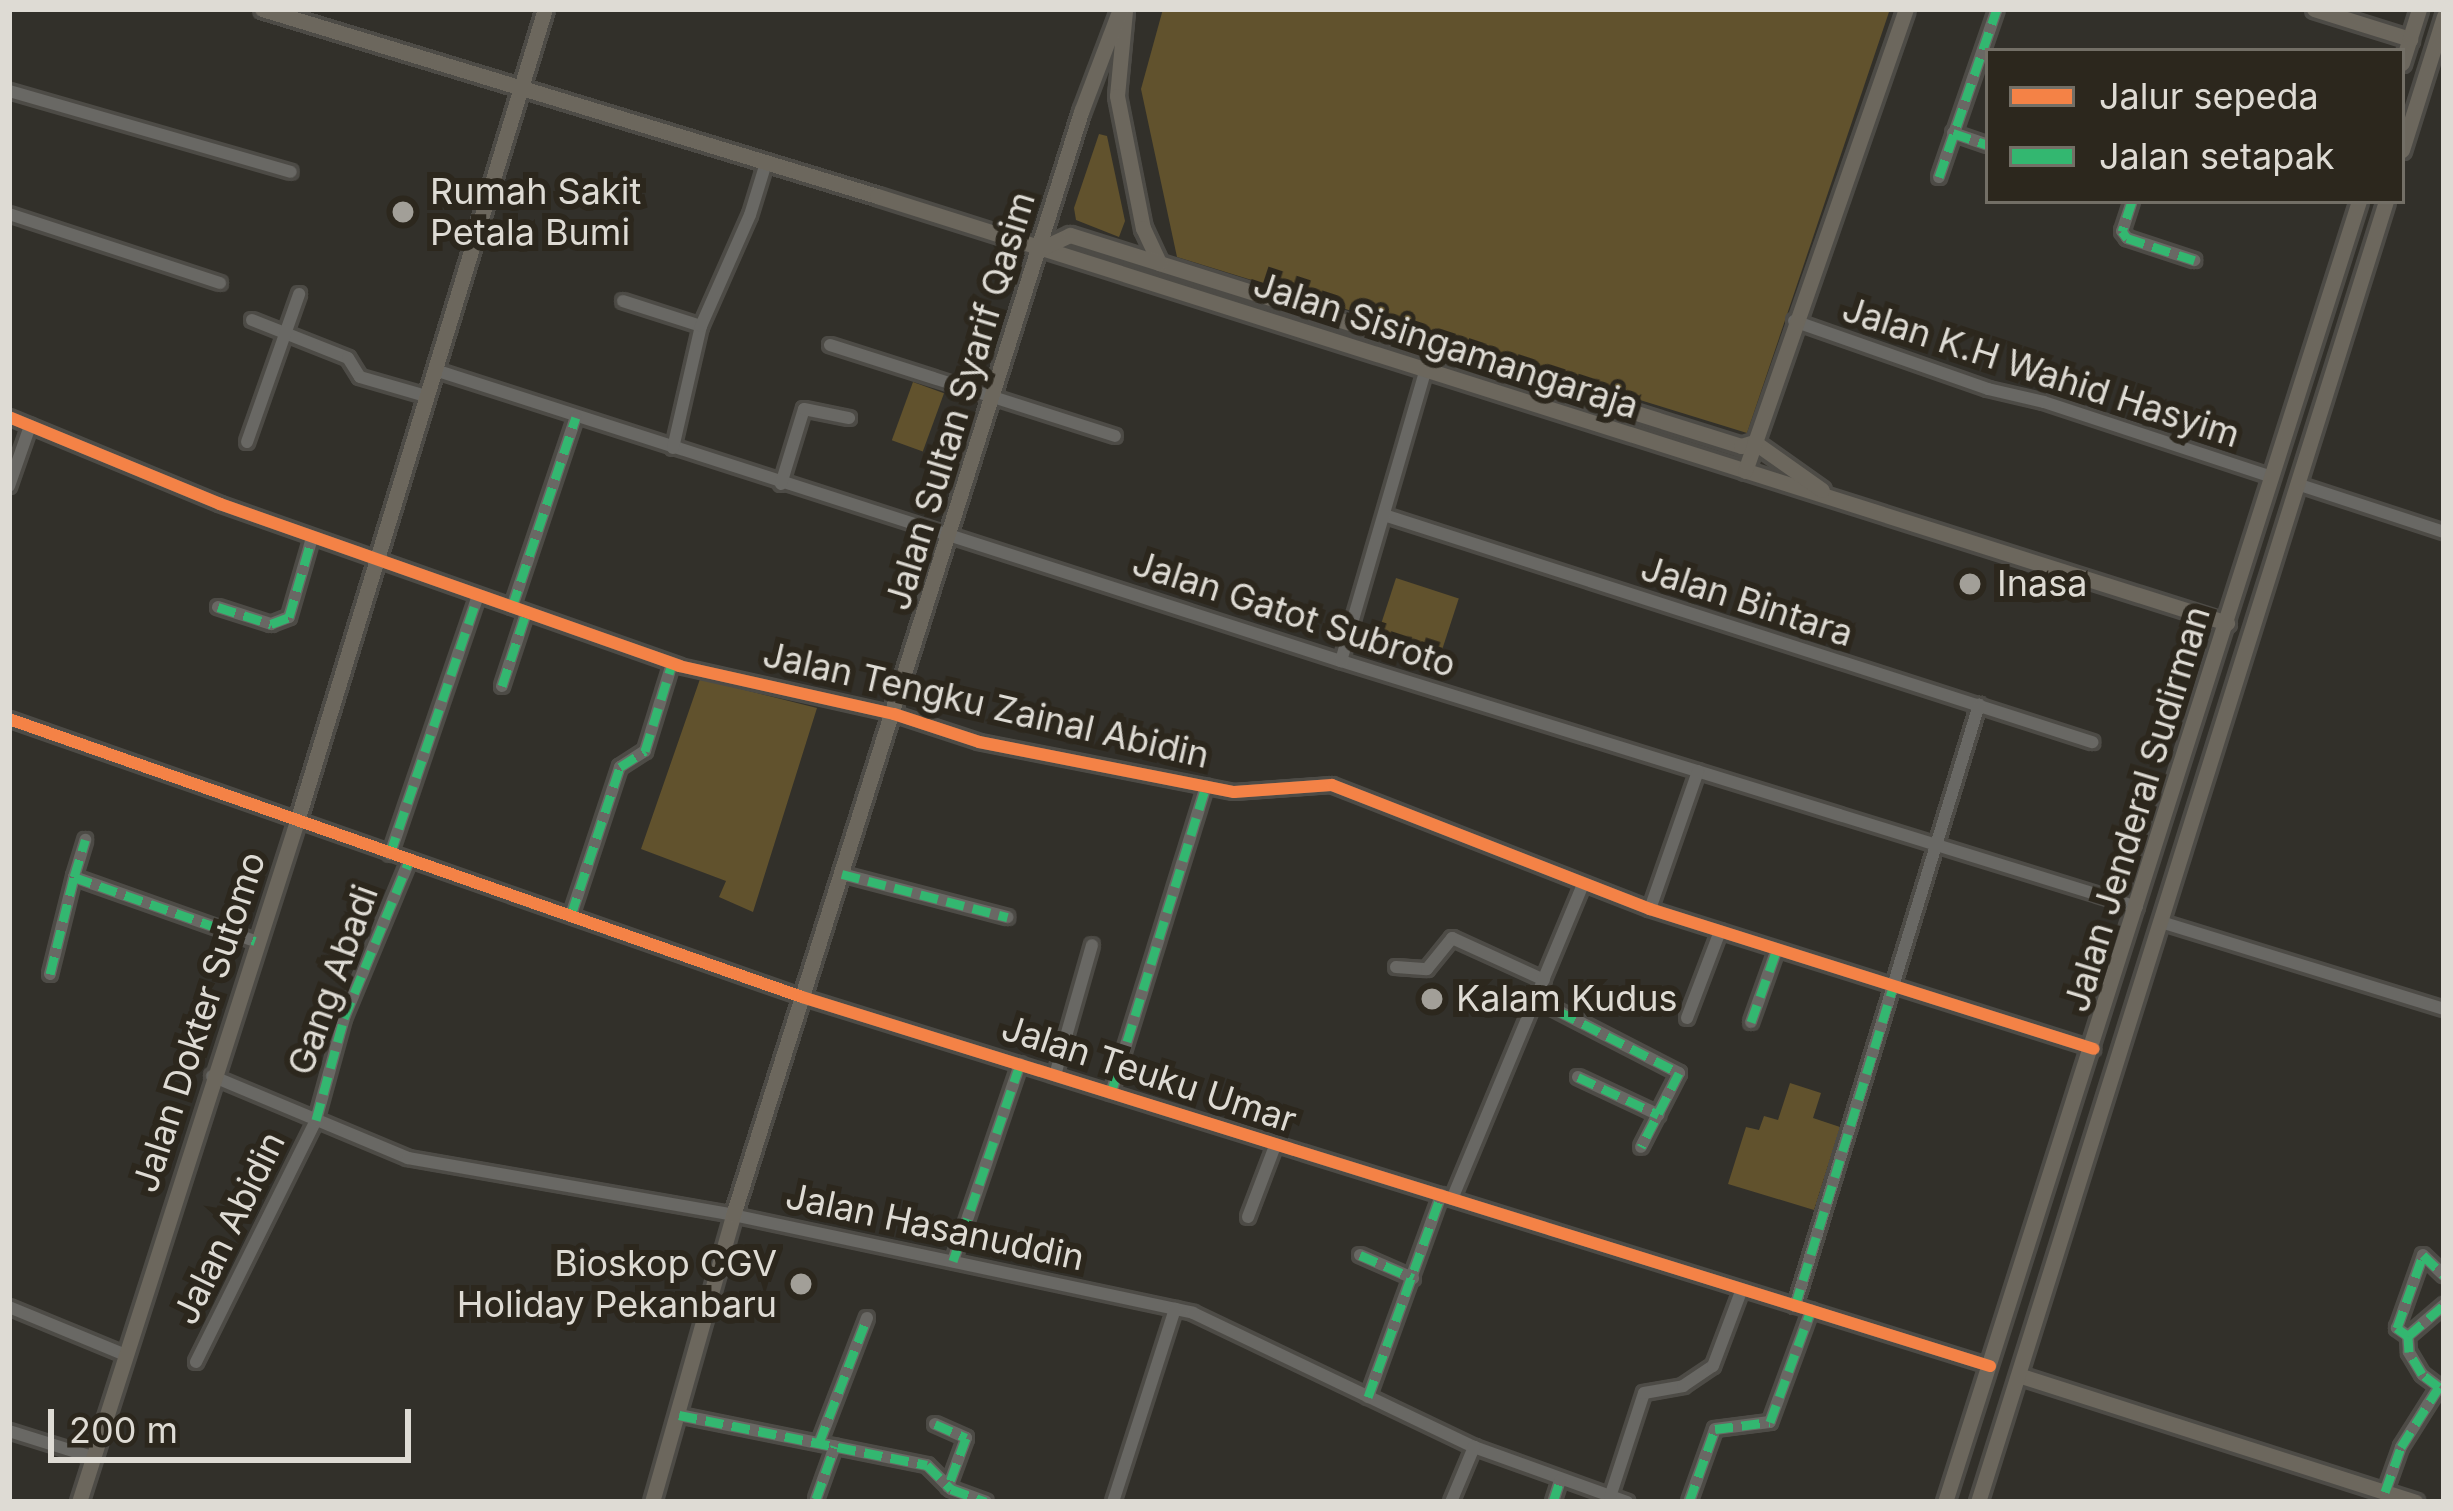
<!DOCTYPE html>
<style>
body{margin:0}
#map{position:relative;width:2453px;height:1511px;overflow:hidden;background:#32302a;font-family:Inter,sans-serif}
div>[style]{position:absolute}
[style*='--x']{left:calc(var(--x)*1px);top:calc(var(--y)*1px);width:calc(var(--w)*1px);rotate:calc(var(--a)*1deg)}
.green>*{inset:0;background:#61522d;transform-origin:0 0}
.roads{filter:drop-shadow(3px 0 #4d4b46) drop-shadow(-3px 0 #4d4b46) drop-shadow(0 3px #4d4b46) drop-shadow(0 -3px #4d4b46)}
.minor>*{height:12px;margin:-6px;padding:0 6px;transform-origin:6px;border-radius:6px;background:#696864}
.major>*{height:15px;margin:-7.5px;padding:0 7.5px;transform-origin:7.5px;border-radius:7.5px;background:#6c675d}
.quiet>*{height:9px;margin-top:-4.5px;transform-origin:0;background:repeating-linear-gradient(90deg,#33b770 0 18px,transparent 0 27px)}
.cycleway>*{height:12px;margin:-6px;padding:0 6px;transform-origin:6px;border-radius:6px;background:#f48246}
.dots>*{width:33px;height:33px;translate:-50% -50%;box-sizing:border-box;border:6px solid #2c271d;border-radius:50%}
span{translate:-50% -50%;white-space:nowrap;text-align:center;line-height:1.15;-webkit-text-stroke:12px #2c271d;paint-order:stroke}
.poi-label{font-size:36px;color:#dedbd4}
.left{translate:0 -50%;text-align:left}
.right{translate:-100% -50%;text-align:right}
.street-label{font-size:36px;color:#dedbd4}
.frame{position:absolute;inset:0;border:12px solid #dedbd4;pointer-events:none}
.legend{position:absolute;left:1985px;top:48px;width:420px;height:156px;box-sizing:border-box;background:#2c271d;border:3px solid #736f66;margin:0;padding:15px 21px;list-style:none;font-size:36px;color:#dedbd4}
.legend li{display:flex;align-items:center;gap:24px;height:60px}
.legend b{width:60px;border:3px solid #736f66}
.scale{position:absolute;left:48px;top:1409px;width:363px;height:54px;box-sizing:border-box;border:6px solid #dedbd4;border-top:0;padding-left:15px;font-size:36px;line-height:42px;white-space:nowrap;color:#dedbd4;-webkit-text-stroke:9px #2c271d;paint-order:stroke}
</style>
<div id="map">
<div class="green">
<div style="clip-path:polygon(1163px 9px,1890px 9px,1747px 433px,1177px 257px,1141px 89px)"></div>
<div style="clip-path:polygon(1099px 134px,1107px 136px,1125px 221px,1119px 237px,1076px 220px,1074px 208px)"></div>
<div style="left:913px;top:382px;width:33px;height:62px;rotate:20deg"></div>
<div style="left:1396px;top:578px;width:66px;height:68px;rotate:18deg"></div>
<div style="clip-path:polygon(700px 679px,817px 708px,753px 912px,719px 897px,726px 881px,641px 849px)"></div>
<div style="clip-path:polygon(1790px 1083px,1821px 1093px,1813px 1118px,1840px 1127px,1814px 1210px,1728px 1184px,1746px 1127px,1759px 1130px,1764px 1116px,1778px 1120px)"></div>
</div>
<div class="roads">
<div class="minor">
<div style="--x:9;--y:91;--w:293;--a:16"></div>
<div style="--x:1953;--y:133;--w:37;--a:19"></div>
<div style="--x:1939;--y:177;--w:178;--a:-71"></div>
<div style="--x:2132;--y:201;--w:32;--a:108"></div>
<div style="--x:2122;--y:231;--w:9;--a:54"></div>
<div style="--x:2127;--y:238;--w:71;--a:18.2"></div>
<div style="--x:9;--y:214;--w:222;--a:18.1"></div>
<div style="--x:623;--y:301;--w:82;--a:17.8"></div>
<div style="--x:252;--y:320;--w:103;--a:21.6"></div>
<div style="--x:348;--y:358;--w:22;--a:58"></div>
<div style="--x:360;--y:377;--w:69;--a:16.1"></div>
<div style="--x:1794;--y:321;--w:206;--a:19.3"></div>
<div style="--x:1988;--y:389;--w:57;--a:13.1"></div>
<div style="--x:2044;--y:402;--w:240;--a:18.2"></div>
<div style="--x:830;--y:345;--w:299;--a:17.7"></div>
<div style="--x:435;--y:370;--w:952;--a:17.81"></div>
<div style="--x:1341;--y:661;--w:833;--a:17.17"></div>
<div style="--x:9;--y:417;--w:228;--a:22.4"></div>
<div style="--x:220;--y:504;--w:487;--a:19.4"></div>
<div style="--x:679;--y:666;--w:220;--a:12.6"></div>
<div style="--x:894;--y:714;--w:89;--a:18.2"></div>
<div style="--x:979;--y:742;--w:260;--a:11.1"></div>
<div style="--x:1234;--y:792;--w:98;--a:-4.1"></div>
<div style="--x:1332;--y:785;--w:341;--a:21.3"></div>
<div style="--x:1650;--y:909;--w:465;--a:17.5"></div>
<div style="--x:247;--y:442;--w:157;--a:-70.6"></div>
<div style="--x:673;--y:448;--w:125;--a:-77.1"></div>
<div style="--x:701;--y:326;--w:121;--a:-66.2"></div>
<div style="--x:750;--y:215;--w:54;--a:-72.9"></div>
<div style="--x:781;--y:484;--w:78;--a:-73"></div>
<div style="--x:804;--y:409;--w:46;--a:11.3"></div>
<div style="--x:2297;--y:484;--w:155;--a:18.1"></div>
<div style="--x:9;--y:486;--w:64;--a:-70.7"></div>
<div style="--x:1384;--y:515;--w:744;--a:17.78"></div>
<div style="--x:218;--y:607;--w:56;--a:17.8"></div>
<div style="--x:271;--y:624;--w:19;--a:-21"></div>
<div style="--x:289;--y:617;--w:82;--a:-73.8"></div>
<div style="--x:512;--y:607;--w:200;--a:-71.4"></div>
<div style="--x:1341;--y:661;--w:304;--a:-73.8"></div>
<div style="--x:502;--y:686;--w:77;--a:-71.8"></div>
<div style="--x:9;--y:719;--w:840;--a:19.32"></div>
<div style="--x:802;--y:997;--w:1244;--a:17.26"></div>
<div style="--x:390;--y:854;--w:273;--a:-71.2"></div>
<div style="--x:842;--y:874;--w:171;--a:14.6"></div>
<div style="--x:74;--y:877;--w:39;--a:-73"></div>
<div style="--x:1650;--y:909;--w:146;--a:-70.8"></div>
<div style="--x:571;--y:915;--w:156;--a:-71.7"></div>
<div style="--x:620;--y:767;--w:30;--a:-33"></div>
<div style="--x:645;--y:751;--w:91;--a:-72.8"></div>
<div style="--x:2161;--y:922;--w:296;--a:17.1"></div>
<div style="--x:1396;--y:967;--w:31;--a:4"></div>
<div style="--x:1427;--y:969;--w:40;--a:-51"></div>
<div style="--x:1452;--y:938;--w:101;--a:24.5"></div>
<div style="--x:50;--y:974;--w:100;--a:-76.1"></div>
<div style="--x:74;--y:877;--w:192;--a:19.5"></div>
<div style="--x:1535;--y:999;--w:162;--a:27.2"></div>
<div style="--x:1679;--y:1073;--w:83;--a:117.2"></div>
<div style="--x:1687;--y:1018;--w:93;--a:-69.2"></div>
<div style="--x:1751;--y:1022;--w:77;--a:-70.4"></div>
<div style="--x:1055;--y:1075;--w:135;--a:-74.1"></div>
<div style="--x:212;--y:1076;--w:212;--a:22.7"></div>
<div style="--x:408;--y:1158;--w:330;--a:9.9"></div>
<div style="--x:733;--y:1215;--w:470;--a:12"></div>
<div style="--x:1193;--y:1313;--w:311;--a:25.5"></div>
<div style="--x:1474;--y:1447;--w:163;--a:19.8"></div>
<div style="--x:1578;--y:1077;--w:89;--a:25.1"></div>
<div style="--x:1111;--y:1093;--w:321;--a:-72.8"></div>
<div style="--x:1452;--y:1199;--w:341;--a:-67.4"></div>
<div style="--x:1248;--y:1217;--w:76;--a:-69.2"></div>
<div style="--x:1360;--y:1255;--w:58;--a:23.5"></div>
<div style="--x:953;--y:1261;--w:208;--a:-71.2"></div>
<div style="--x:1795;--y:1306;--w:629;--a:-72.98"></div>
<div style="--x:9;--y:1307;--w:123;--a:22.4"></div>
<div style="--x:2408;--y:1336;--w:48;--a:-40.7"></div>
<div style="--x:196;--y:1362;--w:270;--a:-63.6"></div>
<div style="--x:316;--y:1120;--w:106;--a:-74.6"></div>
<div style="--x:344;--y:1018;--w:170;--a:-67.5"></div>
<div style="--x:1368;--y:1397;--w:215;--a:-70.1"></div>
<div style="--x:679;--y:1415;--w:253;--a:11.4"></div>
<div style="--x:927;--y:1465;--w:34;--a:45"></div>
<div style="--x:951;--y:1489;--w:37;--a:20"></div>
<div style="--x:935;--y:1424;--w:34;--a:24"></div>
<div style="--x:966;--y:1438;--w:52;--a:110.2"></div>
<div style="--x:9;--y:1431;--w:87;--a:17.4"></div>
<div style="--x:819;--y:1443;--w:134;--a:-69"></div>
<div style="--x:2385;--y:1492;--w:48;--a:-70.4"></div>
<div style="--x:2401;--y:1447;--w:71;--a:-57.7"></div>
<div style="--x:2439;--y:1387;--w:21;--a:-143"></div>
<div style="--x:2422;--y:1374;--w:26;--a:-121"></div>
<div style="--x:2409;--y:1352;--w:16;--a:-94"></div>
<div style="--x:2408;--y:1336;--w:14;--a:-144"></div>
<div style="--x:2397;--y:1328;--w:77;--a:-70.4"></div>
<div style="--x:2423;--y:1255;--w:29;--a:44"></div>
<div style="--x:1610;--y:1497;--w:109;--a:-71.9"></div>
<div style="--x:1644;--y:1393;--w:40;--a:-10"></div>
<div style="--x:1683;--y:1386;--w:36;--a:-34"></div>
<div style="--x:1713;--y:1366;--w:82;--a:-69.4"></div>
<div style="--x:816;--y:1499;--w:56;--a:-70.3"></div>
<div style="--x:1113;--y:1502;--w:203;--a:-72.2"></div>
<div style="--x:1451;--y:1502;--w:60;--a:-67.3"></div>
<div style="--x:1553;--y:1502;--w:23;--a:-72"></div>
<div style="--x:1689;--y:1502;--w:77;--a:-70.4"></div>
<div style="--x:1715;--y:1429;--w:55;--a:-7.3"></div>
<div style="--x:1770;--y:1422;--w:119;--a:-69.9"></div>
</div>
<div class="major">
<div style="--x:262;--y:9;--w:643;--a:16.91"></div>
<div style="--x:877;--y:196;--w:1416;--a:17.55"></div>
<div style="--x:2314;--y:9;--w:101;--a:17.4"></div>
<div style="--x:1125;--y:11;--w:85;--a:95.4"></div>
<div style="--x:1117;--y:96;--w:135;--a:78.9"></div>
<div style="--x:1143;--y:228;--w:38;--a:65"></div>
<div style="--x:1159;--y:263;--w:610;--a:17.45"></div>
<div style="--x:1741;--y:446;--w:14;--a:-17"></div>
<div style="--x:1754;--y:442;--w:83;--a:35.2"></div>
<div style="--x:2402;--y:63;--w:57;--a:-72.5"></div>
<div style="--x:2402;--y:150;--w:140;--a:-72.6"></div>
<div style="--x:1040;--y:249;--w:33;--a:-25"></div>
<div style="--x:1070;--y:235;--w:93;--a:17.5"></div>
<div style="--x:1745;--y:471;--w:489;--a:-70.8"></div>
<div style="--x:2021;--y:1376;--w:414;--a:17.7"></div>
<div style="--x:79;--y:1502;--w:715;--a:-72.25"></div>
<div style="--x:297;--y:821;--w:849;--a:-73.02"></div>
<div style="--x:652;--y:1502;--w:298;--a:-74.2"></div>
<div style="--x:733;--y:1215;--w:1157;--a:-72.49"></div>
<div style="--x:1081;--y:112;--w:110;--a:-69.3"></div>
<div style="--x:1945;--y:1502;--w:1365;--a:-72.35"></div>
<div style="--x:1978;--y:1502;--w:1363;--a:-72.59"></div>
</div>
</div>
<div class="quiet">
<div style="--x:1953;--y:133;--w:37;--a:19"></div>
<div style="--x:1939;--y:177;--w:178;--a:-71"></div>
<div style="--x:2132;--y:201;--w:32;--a:108"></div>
<div style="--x:2122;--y:231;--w:9;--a:54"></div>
<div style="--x:2127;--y:238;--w:71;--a:18.2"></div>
<div style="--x:218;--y:607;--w:56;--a:17.8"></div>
<div style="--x:271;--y:624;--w:19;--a:-21"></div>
<div style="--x:289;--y:617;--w:82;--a:-73.8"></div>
<div style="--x:512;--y:607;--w:200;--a:-71.4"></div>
<div style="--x:502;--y:686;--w:77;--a:-71.8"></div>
<div style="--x:390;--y:854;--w:273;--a:-71.2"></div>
<div style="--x:842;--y:874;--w:171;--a:14.6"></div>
<div style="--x:74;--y:877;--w:39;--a:-73"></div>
<div style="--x:571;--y:915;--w:156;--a:-71.7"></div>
<div style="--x:620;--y:767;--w:30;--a:-33"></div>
<div style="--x:645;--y:751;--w:91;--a:-72.8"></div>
<div style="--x:50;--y:974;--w:100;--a:-76.1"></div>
<div style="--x:74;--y:877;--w:192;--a:19.5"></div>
<div style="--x:1535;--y:999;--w:162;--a:27.2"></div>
<div style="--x:1679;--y:1073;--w:83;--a:117.2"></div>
<div style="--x:1751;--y:1022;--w:77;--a:-70.4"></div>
<div style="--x:1578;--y:1077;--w:89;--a:25.1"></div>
<div style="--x:1111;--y:1093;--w:321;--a:-72.8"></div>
<div style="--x:316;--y:1120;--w:106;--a:-74.6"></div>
<div style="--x:344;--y:1018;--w:170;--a:-67.5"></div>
<div style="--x:1360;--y:1255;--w:58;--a:23.5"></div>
<div style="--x:953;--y:1261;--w:208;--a:-71.2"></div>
<div style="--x:1795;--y:1306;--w:334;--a:-72.9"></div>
<div style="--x:2408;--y:1336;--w:48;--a:-40.7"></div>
<div style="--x:1368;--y:1397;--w:215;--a:-70.1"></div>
<div style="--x:679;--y:1415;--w:253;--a:11.4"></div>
<div style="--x:927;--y:1465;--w:34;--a:45"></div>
<div style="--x:951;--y:1489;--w:37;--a:20"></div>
<div style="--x:935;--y:1424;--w:34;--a:24"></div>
<div style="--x:966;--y:1438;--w:52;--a:110.2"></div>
<div style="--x:819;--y:1443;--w:134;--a:-69"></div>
<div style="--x:2385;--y:1492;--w:48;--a:-70.4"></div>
<div style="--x:2401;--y:1447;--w:71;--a:-57.7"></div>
<div style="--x:2439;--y:1387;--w:21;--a:-143"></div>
<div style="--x:2422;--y:1374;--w:26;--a:-121"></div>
<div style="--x:2409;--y:1352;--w:16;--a:-94"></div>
<div style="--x:2408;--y:1336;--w:14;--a:-144"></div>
<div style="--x:2397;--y:1328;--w:77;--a:-70.4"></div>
<div style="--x:2423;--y:1255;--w:29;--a:44"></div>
<div style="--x:816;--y:1499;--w:56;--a:-70.3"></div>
<div style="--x:1553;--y:1502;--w:23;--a:-72"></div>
<div style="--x:1689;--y:1502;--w:77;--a:-70.4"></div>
<div style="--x:1715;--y:1429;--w:55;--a:-7.3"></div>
<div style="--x:1770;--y:1422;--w:119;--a:-69.9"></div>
</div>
<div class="cycleway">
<div style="--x:9;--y:417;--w:228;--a:22.4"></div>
<div style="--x:220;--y:504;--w:487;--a:19.4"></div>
<div style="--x:679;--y:666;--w:220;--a:12.6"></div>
<div style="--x:894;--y:714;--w:89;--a:18.2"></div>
<div style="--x:979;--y:742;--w:260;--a:11.1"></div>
<div style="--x:1234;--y:792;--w:98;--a:-4.1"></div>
<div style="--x:1332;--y:785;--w:341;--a:21.3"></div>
<div style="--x:1650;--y:909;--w:465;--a:17.5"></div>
<div style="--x:9;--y:719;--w:840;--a:19.32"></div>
<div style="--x:802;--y:997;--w:1244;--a:17.26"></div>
</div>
<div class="dots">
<div style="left:403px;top:212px;background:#a29f98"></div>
<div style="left:1970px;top:584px;background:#a29f98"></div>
<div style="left:1432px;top:999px;background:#a29f98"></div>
<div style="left:801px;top:1284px;background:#a29f98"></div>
</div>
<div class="poi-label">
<span class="left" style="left:430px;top:212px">Rumah Sakit<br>Petala Bumi</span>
<span class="left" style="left:1997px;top:584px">Inasa</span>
<span class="left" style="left:1456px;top:999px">Kalam Kudus</span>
<span class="right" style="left:777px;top:1284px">Bioskop CGV<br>Holiday Pekanbaru</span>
</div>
<div class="street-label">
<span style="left:1446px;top:345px;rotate:18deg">Jalan Sisingamangaraja</span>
<span style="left:2041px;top:372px;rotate:18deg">Jalan K.H Wahid Hasyim</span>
<span style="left:960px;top:401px;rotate:-73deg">Jalan Sultan Syarif Qasim</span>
<span style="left:1747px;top:601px;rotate:18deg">Jalan Bintara</span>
<span style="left:1294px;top:614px;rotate:18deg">Jalan Gatot Subroto</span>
<span style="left:986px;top:705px;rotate:13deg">Jalan Tengku Zainal Abidin</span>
<span style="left:2137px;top:809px;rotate:-73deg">Jalan Jenderal Sudirman</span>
<span style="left:333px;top:980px;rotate:-70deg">Gang Abadi</span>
<span style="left:199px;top:1022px;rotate:-72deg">Jalan Dokter Sutomo</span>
<span style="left:1149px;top:1074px;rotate:18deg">Jalan Teuku Umar</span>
<span style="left:935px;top:1227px;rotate:12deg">Jalan Hasanuddin</span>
<span style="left:229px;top:1228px;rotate:-64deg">Jalan Abidin</span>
</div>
<div class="frame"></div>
<ul class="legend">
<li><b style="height:15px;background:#f48246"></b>Jalur sepeda</li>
<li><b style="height:15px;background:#33b770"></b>Jalan setapak</li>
</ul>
<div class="scale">200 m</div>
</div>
